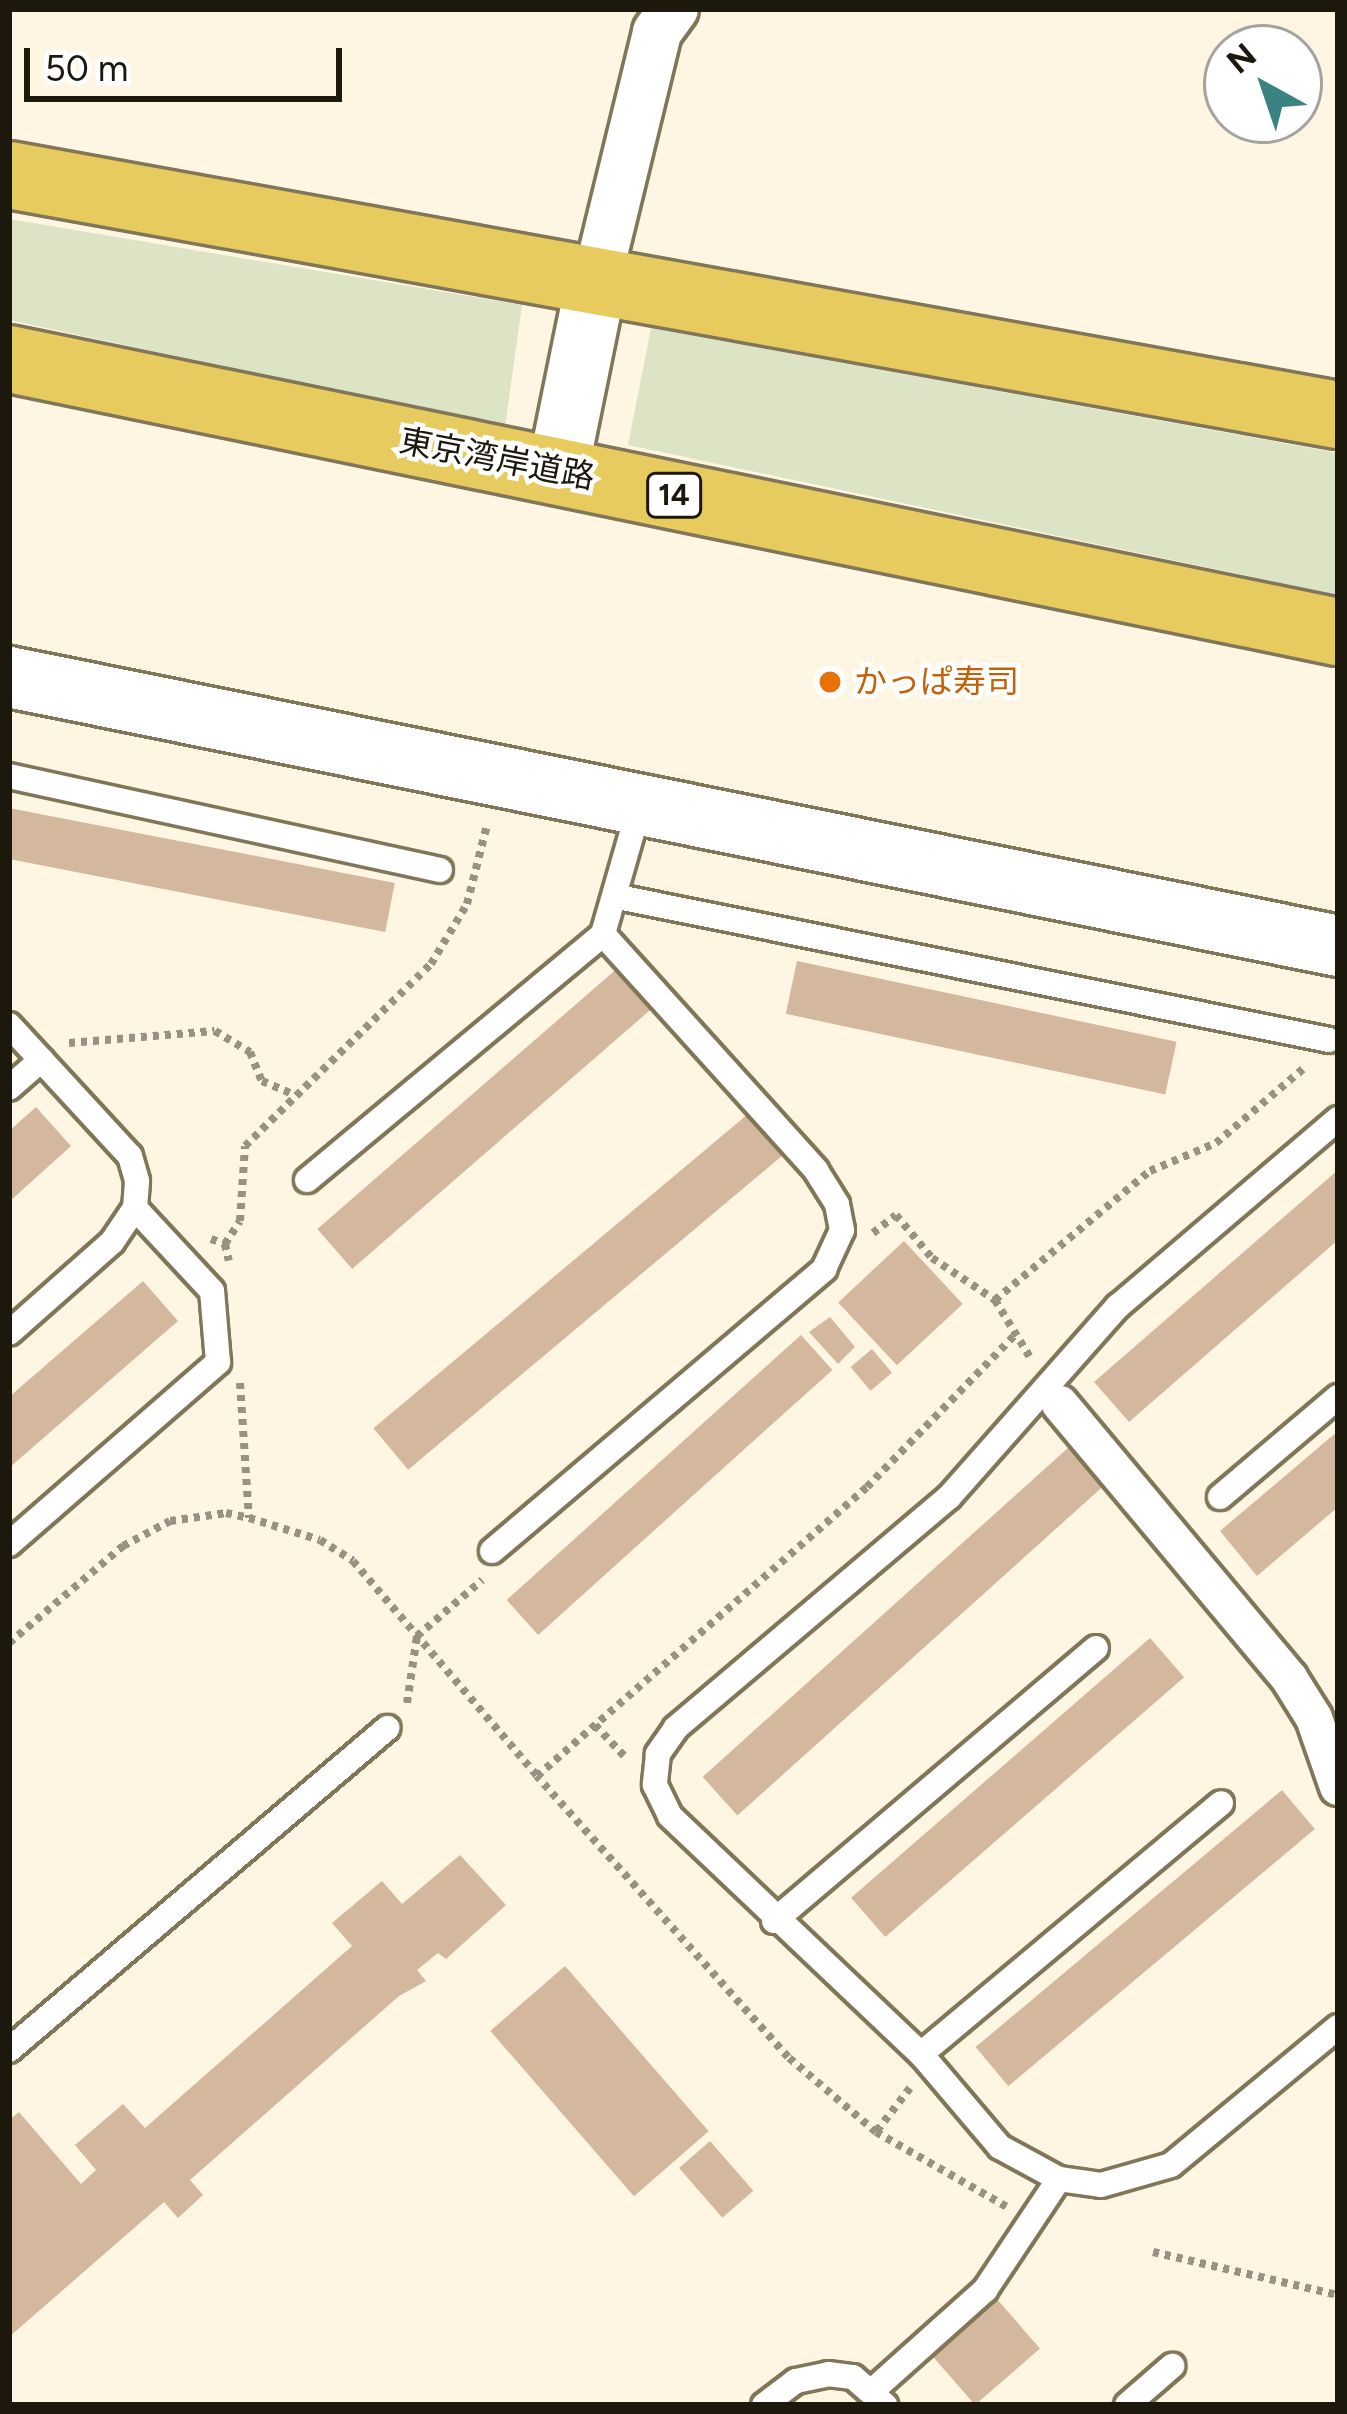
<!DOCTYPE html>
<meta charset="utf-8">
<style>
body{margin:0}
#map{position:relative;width:1347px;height:2414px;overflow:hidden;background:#fef6e2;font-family:Figtree,"Noto Sans JP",sans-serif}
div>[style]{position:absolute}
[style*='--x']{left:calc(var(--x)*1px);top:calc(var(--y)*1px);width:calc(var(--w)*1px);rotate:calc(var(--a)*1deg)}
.green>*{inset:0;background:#dce4c5}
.building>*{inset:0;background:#d3b89d;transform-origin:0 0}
.path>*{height:8px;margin-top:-4px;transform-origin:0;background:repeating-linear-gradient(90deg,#999282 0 6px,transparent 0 12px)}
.roads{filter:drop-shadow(3px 0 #817658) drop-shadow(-3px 0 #817658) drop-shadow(0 3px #817658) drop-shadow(0 -3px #817658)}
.service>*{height:24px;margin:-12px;padding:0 12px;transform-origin:12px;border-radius:12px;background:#fff}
.pedestrian>*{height:36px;margin:-18px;padding:0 18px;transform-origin:18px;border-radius:18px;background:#fff}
.minor>*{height:48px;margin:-24px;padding:0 24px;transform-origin:24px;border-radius:24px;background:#fff}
.tertiary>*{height:60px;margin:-30px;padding:0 30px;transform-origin:30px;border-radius:30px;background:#fff}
.trunk>*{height:66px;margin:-33px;padding:0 33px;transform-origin:33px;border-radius:33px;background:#e8cb5f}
.dots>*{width:33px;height:33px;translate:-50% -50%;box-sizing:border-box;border:6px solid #fff;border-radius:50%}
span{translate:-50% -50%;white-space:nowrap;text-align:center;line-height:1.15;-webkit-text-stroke:9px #fff;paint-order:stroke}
.shield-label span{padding:3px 9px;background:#fff;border:3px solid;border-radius:9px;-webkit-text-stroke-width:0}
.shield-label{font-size:30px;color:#1d180c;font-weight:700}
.street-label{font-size:33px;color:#1d180c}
.food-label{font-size:33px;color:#c56008}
.left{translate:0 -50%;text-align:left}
.frame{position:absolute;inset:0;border:12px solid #1d180c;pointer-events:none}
.north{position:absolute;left:1203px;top:24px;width:120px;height:120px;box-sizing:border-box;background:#fff;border:3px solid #a5a39e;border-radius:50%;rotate:320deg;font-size:33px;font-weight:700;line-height:48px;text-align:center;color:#1d180c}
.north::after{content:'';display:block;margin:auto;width:42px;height:54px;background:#3a8383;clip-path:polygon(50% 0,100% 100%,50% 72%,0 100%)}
.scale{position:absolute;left:24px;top:48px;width:318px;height:54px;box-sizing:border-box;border:6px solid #1d180c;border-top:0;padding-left:15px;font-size:36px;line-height:42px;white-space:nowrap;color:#1d180c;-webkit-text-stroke:9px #fff;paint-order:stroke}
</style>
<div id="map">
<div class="green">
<div style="clip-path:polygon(9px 219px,522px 305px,505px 427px,9px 320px)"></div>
<div style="clip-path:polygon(651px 328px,1338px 453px,1338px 595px,628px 445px)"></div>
</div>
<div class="building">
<div style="left:9px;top:808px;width:393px;height:50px;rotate:11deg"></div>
<div style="left:797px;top:961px;width:388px;height:54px;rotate:12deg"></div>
<div style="left:620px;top:966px;width:53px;height:401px;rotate:49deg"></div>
<div style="clip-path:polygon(36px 1107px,71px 1146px,9px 1202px,9px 1131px)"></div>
<div style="left:748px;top:1114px;width:54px;height:489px;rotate:50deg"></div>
<div style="clip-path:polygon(1338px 1170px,1338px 1240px,1129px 1422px,1094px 1382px)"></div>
<div style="left:904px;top:1241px;width:86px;height:90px;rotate:47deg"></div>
<div style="clip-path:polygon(143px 1281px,178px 1321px,9px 1468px,9px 1397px)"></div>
<div style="clip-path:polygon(830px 1317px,855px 1347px,838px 1364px,809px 1332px)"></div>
<div style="left:801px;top:1335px;width:47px;height:396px;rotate:48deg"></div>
<div style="left:872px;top:1349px;width:31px;height:28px;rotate:50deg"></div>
<div style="clip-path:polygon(1338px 1431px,1338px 1507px,1257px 1576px,1220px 1531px)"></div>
<div style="left:1069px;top:1447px;width:52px;height:493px;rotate:48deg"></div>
<div style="left:1150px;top:1638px;width:52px;height:396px;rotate:49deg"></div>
<div style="left:1282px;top:1790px;width:51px;height:400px;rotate:50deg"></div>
<div style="clip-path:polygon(460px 1855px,506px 1905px,446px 1959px,438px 1953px,417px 1970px,426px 1981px,399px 1996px,190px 2180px,203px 2195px,178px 2218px,164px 2202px,9px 2337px,9px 2120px,19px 2112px,81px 2184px,96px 2170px,75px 2145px,123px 2104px,145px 2128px,352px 1946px,332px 1923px,382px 1881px,402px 1904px)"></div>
<div style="left:565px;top:1966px;width:219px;height:99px;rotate:49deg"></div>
<div style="left:710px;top:2141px;width:66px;height:41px;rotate:49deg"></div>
<div style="left:996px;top:2298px;width:67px;height:86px;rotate:49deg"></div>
</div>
<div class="path">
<div style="--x:69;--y:1043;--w:146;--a:-4.7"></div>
<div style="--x:215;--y:1031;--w:41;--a:31"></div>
<div style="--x:250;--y:1052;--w:31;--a:68"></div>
<div style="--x:262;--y:1081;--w:36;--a:23"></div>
<div style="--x:873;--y:1233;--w:29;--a:-38"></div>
<div style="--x:896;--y:1215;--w:56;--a:50.1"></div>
<div style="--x:932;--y:1258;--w:76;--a:33.7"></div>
<div style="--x:995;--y:1300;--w:69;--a:58.6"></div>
<div style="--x:211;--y:1239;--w:15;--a:20"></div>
<div style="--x:225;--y:1244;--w:17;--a:77"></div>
<div style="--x:225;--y:1244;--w:27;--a:-57"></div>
<div style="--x:240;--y:1221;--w:75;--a:-86.2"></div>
<div style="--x:245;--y:1146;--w:260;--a:-44.4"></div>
<div style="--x:431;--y:964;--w:70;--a:-59"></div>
<div style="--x:467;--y:904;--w:81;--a:-75.8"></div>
<div style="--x:995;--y:1300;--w:202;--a:-39.8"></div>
<div style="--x:1150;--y:1171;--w:72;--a:-23"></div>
<div style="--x:1216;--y:1143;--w:114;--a:-40.4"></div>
<div style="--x:240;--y:1383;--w:135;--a:86.2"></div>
<div style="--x:249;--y:1518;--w:74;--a:17.2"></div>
<div style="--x:320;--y:1540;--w:39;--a:32"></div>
<div style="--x:353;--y:1561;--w:283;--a:49.4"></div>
<div style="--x:9;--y:1643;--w:150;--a:-40.4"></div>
<div style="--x:123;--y:1546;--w:53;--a:-28"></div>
<div style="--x:170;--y:1521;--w:57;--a:-8.1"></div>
<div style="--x:226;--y:1513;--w:24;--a:12"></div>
<div style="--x:407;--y:1703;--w:68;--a:-81.5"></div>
<div style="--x:417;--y:1636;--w:86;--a:-40.7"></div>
<div style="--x:595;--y:1725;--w:47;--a:46.7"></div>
<div style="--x:910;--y:2088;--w:56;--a:127.7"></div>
<div style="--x:876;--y:2132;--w:151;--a:29.8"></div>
<div style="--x:876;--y:2132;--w:116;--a:-139.6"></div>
<div style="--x:788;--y:2057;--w:377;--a:-131.8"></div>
<div style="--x:537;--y:1776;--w:439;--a:-41.2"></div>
<div style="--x:867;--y:1487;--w:212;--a:-45.8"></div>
<div style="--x:1153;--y:2252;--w:190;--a:13.1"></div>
</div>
<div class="roads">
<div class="service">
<div style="--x:9;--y:776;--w:441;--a:12.3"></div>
<div style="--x:618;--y:897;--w:725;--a:11.37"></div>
<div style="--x:9;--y:1025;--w:178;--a:47.3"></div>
<div style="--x:130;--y:1156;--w:26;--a:74"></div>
<div style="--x:137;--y:1181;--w:27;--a:94"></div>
<div style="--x:135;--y:1208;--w:41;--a:124.1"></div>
<div style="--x:112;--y:1242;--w:137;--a:138.5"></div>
<div style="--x:9;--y:1088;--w:43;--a:-41.2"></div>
<div style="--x:1338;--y:1119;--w:289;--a:139.6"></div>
<div style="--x:1118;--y:1306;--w:255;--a:131.5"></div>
<div style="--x:949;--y:1497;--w:358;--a:139.8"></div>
<div style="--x:676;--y:1728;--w:32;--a:125"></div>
<div style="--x:658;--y:1754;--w:31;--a:96"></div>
<div style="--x:655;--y:1785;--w:34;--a:64"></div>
<div style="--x:670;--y:1816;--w:346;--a:43.5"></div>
<div style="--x:921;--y:2054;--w:122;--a:49.7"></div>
<div style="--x:1000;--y:2147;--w:67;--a:28.5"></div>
<div style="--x:1059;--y:2179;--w:42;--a:8.1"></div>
<div style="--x:1101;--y:2185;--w:73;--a:-15.9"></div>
<div style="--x:1171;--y:2165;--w:217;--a:-39.6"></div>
<div style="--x:307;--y:1180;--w:385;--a:-39.7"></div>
<div style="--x:603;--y:934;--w:134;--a:-74"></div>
<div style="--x:1220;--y:1497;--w:155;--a:-40.3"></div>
<div style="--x:9;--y:1544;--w:277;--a:-41"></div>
<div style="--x:218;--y:1362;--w:71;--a:-94.8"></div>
<div style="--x:212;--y:1291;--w:113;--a:-132.9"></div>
<div style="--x:492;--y:1551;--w:436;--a:-40.3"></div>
<div style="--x:824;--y:1269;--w:43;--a:-65.2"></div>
<div style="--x:842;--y:1230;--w:26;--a:-101"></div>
<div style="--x:837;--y:1204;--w:40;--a:-122"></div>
<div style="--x:816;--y:1170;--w:318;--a:-132.1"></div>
<div style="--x:774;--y:1921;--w:422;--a:-40.3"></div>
<div style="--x:9;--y:2050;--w:497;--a:-40.4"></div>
<div style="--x:921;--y:2054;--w:391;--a:-39.9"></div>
<div style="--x:872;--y:2391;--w:152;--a:-41.8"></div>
<div style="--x:985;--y:2290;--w:133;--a:-56.3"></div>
<div style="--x:764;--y:2405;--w:40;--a:-37"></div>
<div style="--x:796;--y:2381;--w:33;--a:-12"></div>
<div style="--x:828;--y:2374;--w:25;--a:7"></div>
<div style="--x:853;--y:2377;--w:43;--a:41.2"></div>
<div style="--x:1127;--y:2405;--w:60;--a:-40.9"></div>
</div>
<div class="pedestrian">
<div style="--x:1060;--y:1404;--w:357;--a:50.1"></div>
<div style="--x:1289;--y:1678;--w:47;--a:58"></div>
<div style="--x:1314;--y:1718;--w:73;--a:70.8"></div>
</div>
<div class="minor">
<div style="--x:596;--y:283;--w:258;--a:-76.3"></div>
<div style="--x:657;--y:32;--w:29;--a:-54"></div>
</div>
<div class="tertiary">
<div style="--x:558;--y:470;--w:191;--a:-78.5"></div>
<div style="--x:9;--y:677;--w:1356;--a:11.44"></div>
</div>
<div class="trunk">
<div style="--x:9;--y:175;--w:1350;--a:10.24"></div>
<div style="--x:9;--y:359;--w:1357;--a:11.61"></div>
</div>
</div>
<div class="dots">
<div style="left:830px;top:682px;background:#e8710a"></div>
</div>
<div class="shield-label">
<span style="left:674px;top:495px">14</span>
</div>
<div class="street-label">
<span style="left:497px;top:459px;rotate:11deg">東京湾岸道路</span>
</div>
<div class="food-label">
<span class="left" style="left:854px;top:682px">かっぱ寿司</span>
</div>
<div class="frame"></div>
<div class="north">N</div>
<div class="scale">50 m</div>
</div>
